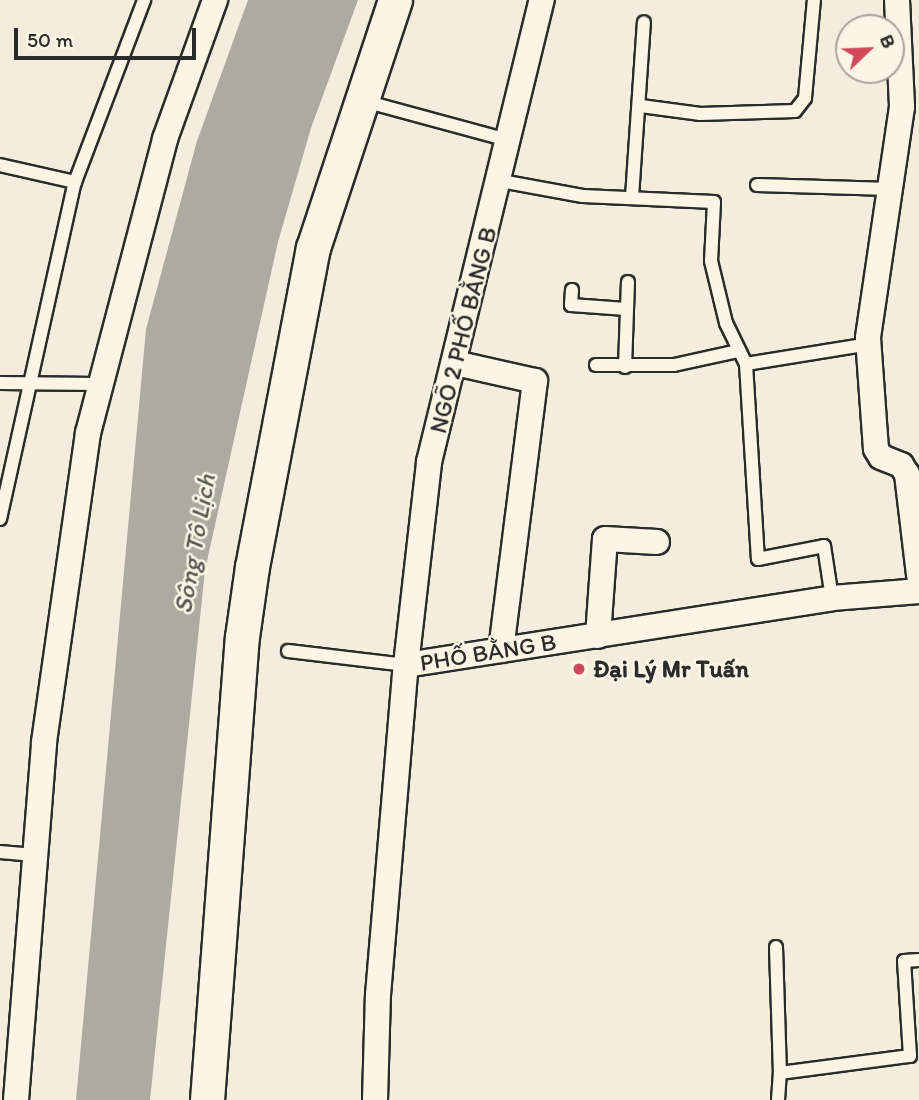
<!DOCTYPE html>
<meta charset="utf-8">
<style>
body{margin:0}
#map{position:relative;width:919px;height:1100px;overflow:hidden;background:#f4edde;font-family:Itim,sans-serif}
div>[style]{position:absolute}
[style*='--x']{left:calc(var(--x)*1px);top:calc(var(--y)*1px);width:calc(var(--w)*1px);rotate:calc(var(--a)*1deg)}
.water>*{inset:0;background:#afaaa0}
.roads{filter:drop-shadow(2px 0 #2b2b2b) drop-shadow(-2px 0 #2b2b2b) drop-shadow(0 2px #2b2b2b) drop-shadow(0 -2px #2b2b2b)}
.lane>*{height:12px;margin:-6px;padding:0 6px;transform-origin:6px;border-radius:6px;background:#fcf5e5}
.street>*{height:24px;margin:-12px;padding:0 12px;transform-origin:12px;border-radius:12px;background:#fcf5e5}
.secondary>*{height:33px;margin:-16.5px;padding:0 16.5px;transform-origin:16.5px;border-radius:16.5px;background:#fcf5e5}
.dots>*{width:19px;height:19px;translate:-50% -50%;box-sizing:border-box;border:4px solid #fcf5e5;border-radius:50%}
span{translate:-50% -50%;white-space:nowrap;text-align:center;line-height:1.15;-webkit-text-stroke:5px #fcf5e5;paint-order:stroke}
.street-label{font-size:24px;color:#2b2b2b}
.poi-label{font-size:24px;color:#2b2b2b;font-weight:700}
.left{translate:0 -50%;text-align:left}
.water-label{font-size:26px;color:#595754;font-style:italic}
.north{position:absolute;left:835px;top:14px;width:70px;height:70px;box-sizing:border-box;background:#fcf5e5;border:2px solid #a8a49b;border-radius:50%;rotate:67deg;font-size:19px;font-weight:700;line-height:28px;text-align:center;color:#2b2b2b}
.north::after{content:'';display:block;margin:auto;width:24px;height:32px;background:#d1495b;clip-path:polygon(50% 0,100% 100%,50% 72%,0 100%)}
.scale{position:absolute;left:14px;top:28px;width:182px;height:32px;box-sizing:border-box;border:4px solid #2b2b2b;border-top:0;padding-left:9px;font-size:21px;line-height:24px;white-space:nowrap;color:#2b2b2b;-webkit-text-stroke:5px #fcf5e5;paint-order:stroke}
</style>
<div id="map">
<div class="water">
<div style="clip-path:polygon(248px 0,358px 0,311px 128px,278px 242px,205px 570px,150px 1100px,76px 1100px,146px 329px,197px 141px)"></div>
</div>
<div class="roads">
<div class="lane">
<div style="--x:364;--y:101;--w:149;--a:15.2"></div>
<div style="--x:641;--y:106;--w:60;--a:7.7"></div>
<div style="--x:700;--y:114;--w:95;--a:-1.8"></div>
<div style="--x:795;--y:111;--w:16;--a:-52"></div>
<div style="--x:805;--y:98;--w:98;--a:-84.8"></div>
<div style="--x:0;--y:165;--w:77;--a:12.8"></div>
<div style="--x:501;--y:181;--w:83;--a:10.4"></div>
<div style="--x:583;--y:196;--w:131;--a:2.6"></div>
<div style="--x:714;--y:202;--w:59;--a:92.9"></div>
<div style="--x:711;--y:261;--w:64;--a:76.4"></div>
<div style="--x:726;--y:323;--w:46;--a:64"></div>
<div style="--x:757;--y:185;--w:133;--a:1.7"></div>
<div style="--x:632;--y:197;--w:175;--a:-86.1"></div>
<div style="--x:572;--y:290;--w:15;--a:94"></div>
<div style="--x:571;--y:305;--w:55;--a:4.2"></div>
<div style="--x:746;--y:364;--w:195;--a:86.5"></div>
<div style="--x:758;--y:559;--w:67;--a:-11.1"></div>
<div style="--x:824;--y:546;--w:53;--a:81.3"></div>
<div style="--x:746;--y:364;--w:125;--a:-9.2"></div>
<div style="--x:596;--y:365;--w:78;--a:0"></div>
<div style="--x:674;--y:365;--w:66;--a:-12.3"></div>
<div style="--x:625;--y:367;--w:85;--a:-88"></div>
<div style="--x:0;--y:383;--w:99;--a:0.6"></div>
<div style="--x:0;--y:519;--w:345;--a:-77.5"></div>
<div style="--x:75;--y:182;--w:195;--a:-69.2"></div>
<div style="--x:288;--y:651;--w:119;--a:6.8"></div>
<div style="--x:0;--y:852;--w:37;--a:5"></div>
<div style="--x:776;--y:947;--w:126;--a:88.2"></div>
<div style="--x:778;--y:1100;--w:27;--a:-86"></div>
<div style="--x:780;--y:1073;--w:131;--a:-7.5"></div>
<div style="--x:910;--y:1056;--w:95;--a:-93.6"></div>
<div style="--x:904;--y:961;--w:15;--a:-4"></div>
</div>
<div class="street">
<div style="--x:897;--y:0;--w:107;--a:87.3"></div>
<div style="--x:902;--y:107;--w:233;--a:98.4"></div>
<div style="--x:868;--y:338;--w:111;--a:85.9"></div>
<div style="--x:876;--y:449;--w:9;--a:58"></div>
<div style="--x:881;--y:457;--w:22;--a:22"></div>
<div style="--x:901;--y:465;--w:11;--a:56"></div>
<div style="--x:907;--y:474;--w:102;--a:83.2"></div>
<div style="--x:455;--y:363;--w:82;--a:12.7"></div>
<div style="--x:535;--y:381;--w:271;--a:97.2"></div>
<div style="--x:598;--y:636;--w:97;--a:-85.9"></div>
<div style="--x:605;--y:539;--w:52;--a:3.3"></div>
<div style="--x:406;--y:665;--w:431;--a:-8.9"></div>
<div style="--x:832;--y:598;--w:87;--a:-4.6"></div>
<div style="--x:16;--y:1100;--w:359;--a:-85.5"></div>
<div style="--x:44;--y:742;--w:312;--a:-81.9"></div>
<div style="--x:88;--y:433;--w:304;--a:-75.3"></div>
<div style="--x:165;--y:139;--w:148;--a:-70.2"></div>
<div style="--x:375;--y:1100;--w:105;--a:-88.4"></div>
<div style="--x:378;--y:995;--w:331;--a:-85.2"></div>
<div style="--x:406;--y:665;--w:204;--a:-83.5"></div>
<div style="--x:429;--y:462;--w:476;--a:-76.3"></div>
</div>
<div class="secondary">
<div style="--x:207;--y:1100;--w:464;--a:-85.7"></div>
<div style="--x:242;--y:637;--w:71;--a:-81.9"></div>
<div style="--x:252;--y:567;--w:325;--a:-79.2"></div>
<div style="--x:313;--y:248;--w:261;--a:-71.7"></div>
</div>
</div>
<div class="dots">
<div style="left:579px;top:669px;background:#d1495b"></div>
</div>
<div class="street-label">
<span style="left:463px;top:330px;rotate:-76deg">NGÕ 2 PHỐ BẰNG B</span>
<span style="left:488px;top:652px;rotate:-9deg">PHỐ BẰNG B</span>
</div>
<div class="poi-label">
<span class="left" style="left:593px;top:669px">Đại Lý Mr Tuấn</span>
</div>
<div class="water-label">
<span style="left:195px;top:544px;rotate:-80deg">Sông Tô Lịch</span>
</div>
<div class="north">B</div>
<div class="scale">50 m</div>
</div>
